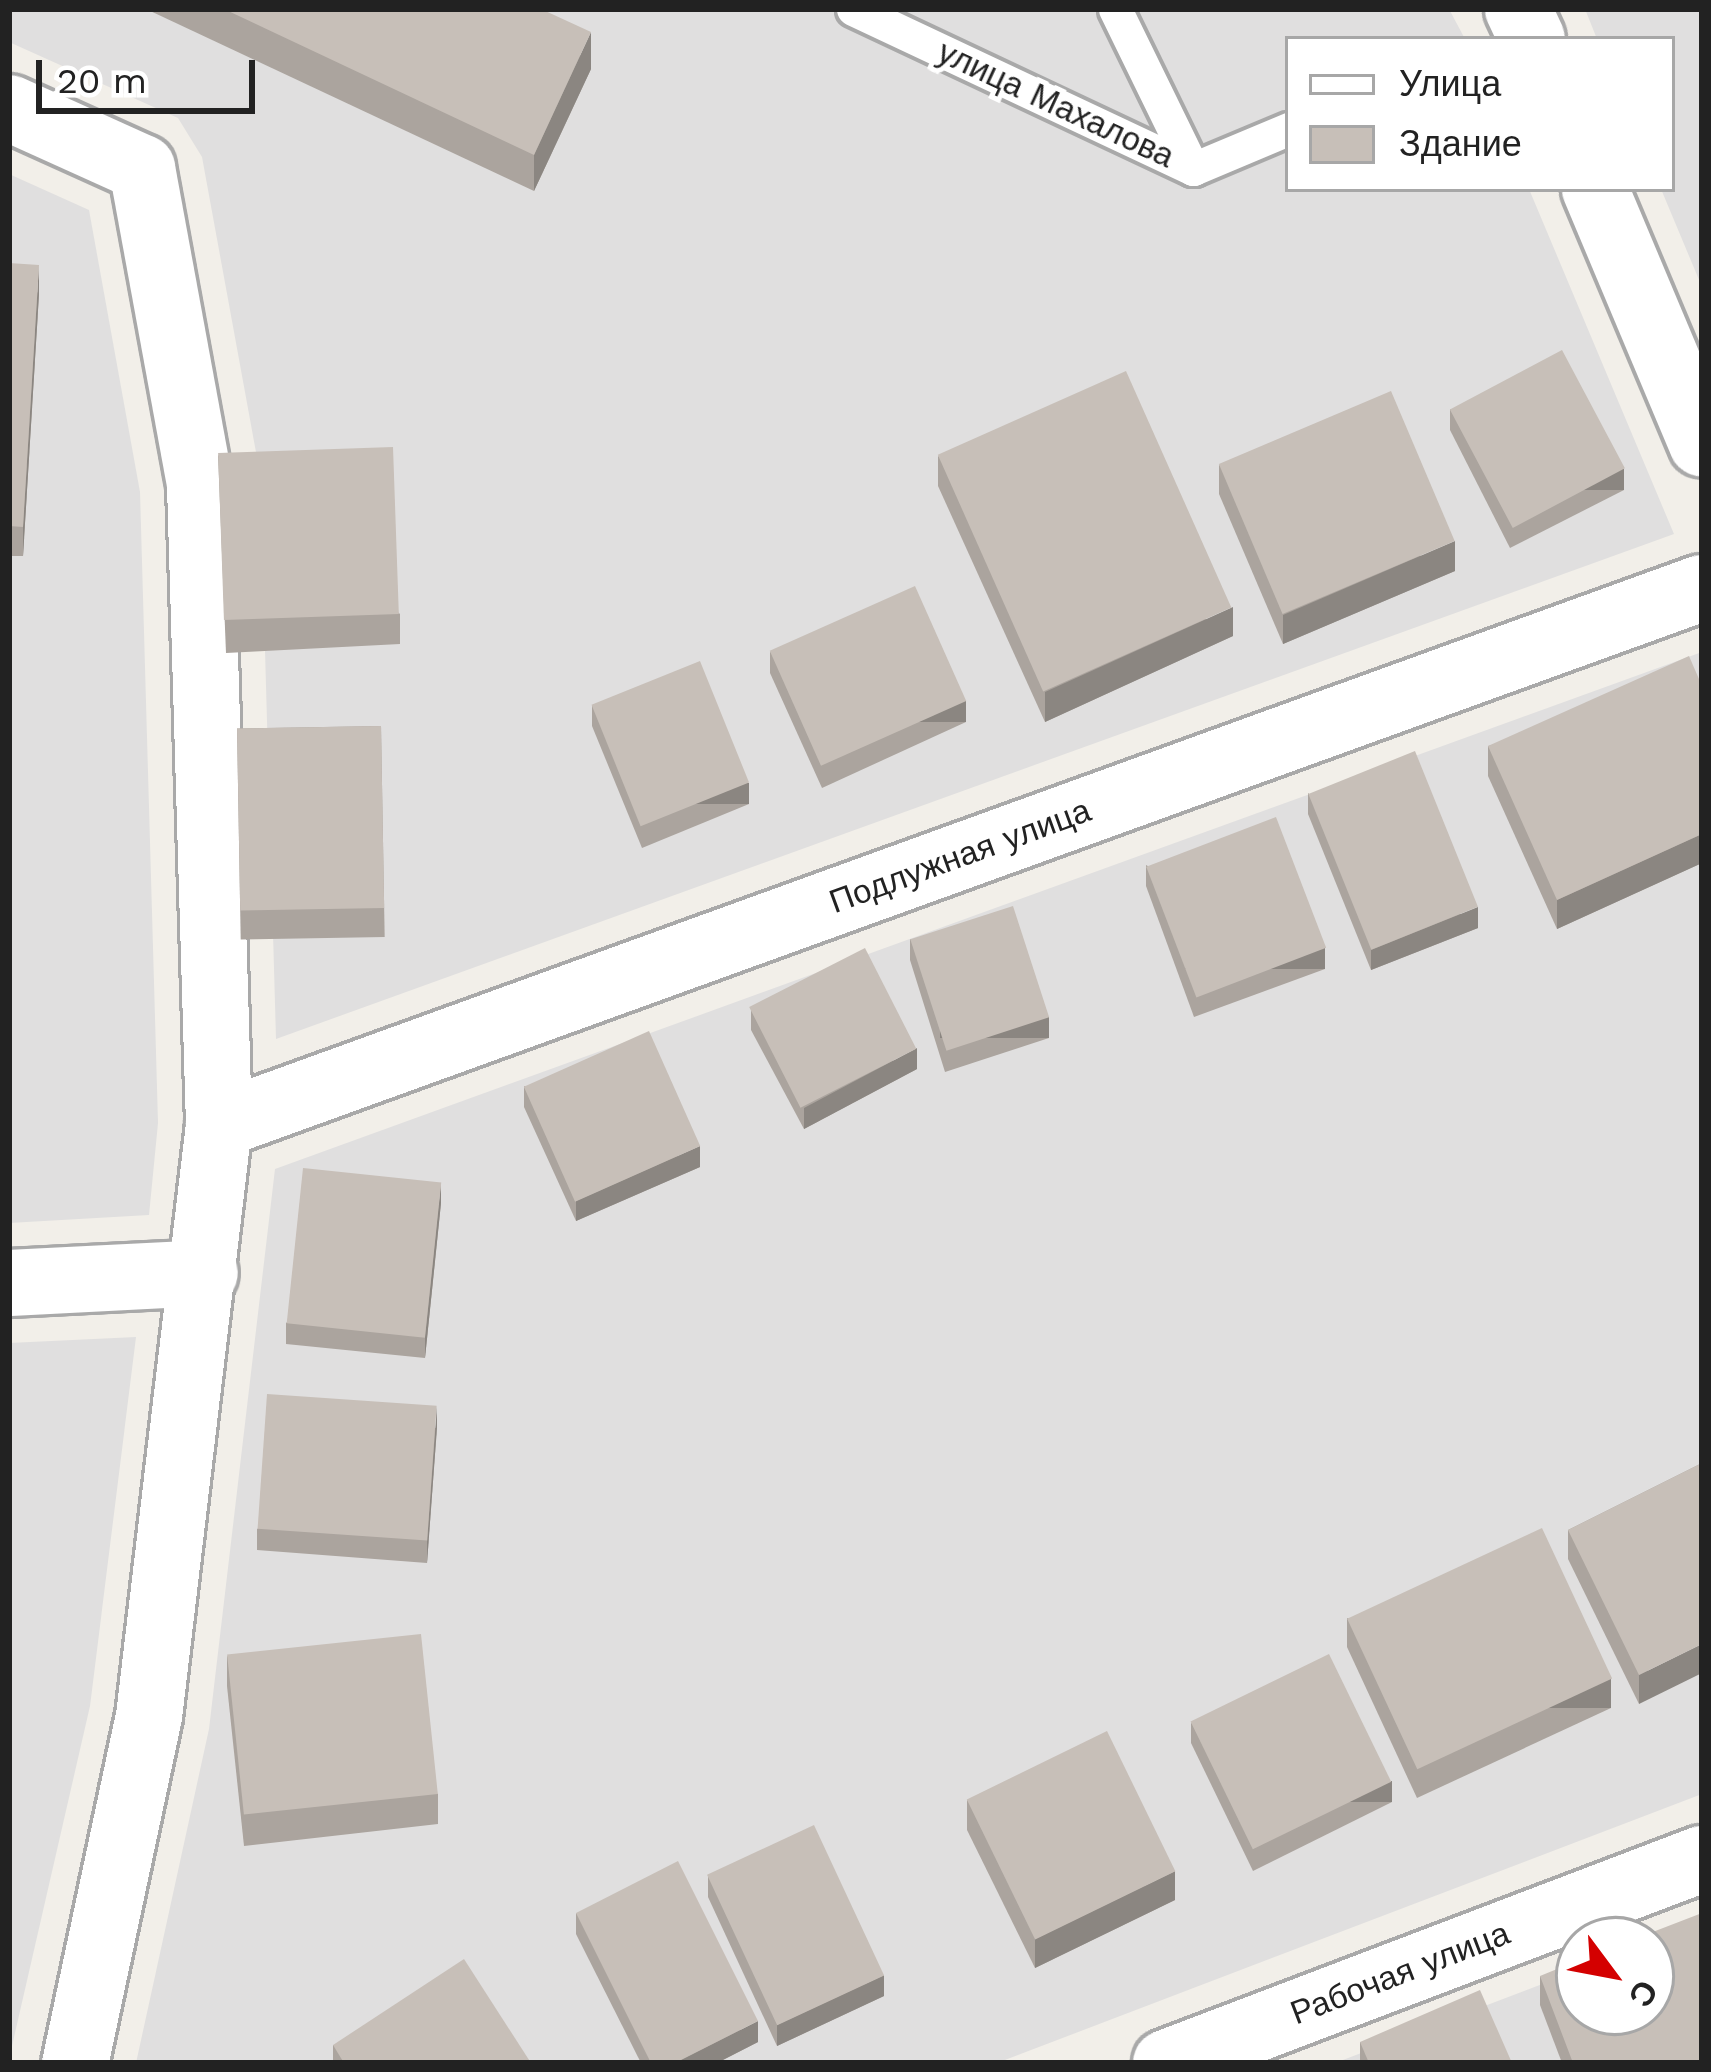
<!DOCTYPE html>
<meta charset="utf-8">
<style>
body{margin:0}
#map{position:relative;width:1711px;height:2072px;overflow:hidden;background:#f2efe9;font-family:"Work Sans",sans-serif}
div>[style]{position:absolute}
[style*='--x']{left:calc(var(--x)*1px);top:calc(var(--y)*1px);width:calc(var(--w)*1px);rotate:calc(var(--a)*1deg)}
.residential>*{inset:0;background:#e0dfdf}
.roads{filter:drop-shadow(3px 0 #a9a9a9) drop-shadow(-3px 0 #a9a9a9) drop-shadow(0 3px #a9a9a9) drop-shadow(0 -3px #a9a9a9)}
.lane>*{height:33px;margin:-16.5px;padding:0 16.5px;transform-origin:16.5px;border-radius:16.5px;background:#fff}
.street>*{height:66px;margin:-33px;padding:0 33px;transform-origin:33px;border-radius:33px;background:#fff}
.wall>*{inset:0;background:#aba49e;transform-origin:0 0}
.shaded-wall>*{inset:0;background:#8b8681;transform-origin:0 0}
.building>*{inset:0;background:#c7bfb8;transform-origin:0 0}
span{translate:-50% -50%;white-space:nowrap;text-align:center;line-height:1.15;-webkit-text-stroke:10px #fff;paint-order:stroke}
.street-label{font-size:33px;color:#222}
.frame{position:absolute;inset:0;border:12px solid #222;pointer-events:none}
.legend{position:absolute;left:1285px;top:36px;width:390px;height:156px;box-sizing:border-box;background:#fff;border:3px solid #a7a7a7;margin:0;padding:15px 21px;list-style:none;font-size:36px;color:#222}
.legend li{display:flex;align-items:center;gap:24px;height:60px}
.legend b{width:60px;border:3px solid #a7a7a7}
.north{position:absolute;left:1555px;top:1916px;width:120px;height:120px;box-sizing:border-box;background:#fff;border:3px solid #a7a7a7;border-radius:50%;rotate:122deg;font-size:33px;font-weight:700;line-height:48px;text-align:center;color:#222}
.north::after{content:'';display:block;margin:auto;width:42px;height:54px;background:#d40000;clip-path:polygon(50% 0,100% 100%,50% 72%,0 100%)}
.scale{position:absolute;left:36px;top:60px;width:219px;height:54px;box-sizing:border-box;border:6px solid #222;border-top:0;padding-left:15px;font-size:36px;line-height:42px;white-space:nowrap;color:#222;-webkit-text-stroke:9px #fff;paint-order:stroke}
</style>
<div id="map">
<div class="residential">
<div style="clip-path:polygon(9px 9px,1449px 9px,1465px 39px,1288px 39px,1288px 189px,1529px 189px,1674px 534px,276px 1039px,260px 474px,202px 157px,178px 118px,9px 42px)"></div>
<div style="clip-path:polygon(1585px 9px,1702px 9px,1702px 287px,1661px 189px,1672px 189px,1672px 39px,1597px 39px)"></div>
<div style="clip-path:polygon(9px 174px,89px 210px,140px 492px,158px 1123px,149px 1215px,9px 1223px)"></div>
<div style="clip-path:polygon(1702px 652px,1702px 1794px,997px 2063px,136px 2063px,209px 1729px,275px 1169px)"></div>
<div style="clip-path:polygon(136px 1337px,90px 1706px,9px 2059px,9px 1343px)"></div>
<div style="clip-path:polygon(1579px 1970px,1579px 2012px,1651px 2012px,1702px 2063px,1335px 2063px)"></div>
</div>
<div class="roads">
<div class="lane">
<div style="--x:853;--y:9;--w:376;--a:25.2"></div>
<div style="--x:1115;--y:9;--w:178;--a:64"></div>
<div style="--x:1193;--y:169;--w:103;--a:-22.8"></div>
</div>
<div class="street">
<div style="--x:1518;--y:9;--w:33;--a:65"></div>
<div style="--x:9;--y:108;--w:146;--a:24.3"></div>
<div style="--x:142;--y:168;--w:322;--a:79.6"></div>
<div style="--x:200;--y:485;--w:640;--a:88.3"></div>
<div style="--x:219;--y:1125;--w:595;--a:96.75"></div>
<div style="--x:149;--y:1716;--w:355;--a:102"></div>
<div style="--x:1595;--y:189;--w:276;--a:67.2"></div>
<div style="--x:219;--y:1125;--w:1577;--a:-19.91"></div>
<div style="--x:9;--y:1283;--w:196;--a:-2.9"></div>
<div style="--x:1166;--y:2063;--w:574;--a:-20.84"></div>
</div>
</div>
<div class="wall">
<div style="clip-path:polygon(146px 9px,541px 9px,591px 69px,534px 191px)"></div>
<div style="clip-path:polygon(9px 263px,39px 294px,23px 556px,9px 556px)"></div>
<div style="clip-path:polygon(1450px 409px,1624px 490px,1510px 548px,1450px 430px)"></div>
<div style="clip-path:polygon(218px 455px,400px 614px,400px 644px,226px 653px)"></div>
<div style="clip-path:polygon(938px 456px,1233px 636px,1045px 722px,938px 486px)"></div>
<div style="clip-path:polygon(1219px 465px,1455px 571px,1283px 644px,1219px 494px)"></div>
<div style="clip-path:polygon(770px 652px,966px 722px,822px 788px,770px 673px)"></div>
<div style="clip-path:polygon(1702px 686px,1702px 863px,1557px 929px,1488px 776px,1488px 746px)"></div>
<div style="clip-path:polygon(592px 705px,749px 804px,642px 848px,592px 726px)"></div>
<div style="left:381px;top:726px;width:211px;height:144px;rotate:89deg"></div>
<div style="clip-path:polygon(1308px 793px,1478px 928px,1371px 970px,1308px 814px)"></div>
<div style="clip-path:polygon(1146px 865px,1325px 969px,1194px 1017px,1146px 886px)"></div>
<div style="clip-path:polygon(910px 939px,1049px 1038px,945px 1072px,910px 960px)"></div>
<div style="clip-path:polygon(751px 1010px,917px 1069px,804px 1129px,751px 1030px)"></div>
<div style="clip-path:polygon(524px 1086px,700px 1167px,576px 1221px,524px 1107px)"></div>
<div style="clip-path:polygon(441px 1203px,425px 1358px,286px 1344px,286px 1323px)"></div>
<div style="clip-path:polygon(437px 1427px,427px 1563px,257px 1550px,257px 1529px)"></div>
<div style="clip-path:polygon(1702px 1463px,1639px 1704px,1568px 1559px,1568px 1530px)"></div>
<div style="clip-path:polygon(1347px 1618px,1611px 1708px,1417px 1798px,1347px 1647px)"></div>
<div style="clip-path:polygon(227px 1656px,438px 1794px,438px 1824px,244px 1846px,227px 1686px)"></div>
<div style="clip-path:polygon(1191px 1723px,1392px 1802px,1253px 1871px,1191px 1743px)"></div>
<div style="clip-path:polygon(967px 1800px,1175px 1900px,1035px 1968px,967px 1830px)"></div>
<div style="clip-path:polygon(708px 1876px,884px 1996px,777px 2046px,708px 1897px)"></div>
<div style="clip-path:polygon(576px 1913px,758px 2042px,717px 2063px,641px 2063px,576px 1934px)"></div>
<div style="clip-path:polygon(1540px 1976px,1702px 2063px,1562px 2063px,1540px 2005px)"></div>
<div style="clip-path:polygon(1360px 2042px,1512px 2063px,1360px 2063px)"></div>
<div style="clip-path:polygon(333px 2045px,531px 2063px,333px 2063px)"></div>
</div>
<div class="shaded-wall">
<div style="clip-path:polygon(591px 32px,591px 69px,534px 191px,534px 155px)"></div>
<div style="clip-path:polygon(39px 265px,39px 294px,23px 556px,23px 527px)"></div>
<div style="left:1624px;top:469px;width:21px;height:128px;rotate:90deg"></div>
<div style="clip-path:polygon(1455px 541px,1455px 571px,1283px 644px,1283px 615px)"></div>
<div style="clip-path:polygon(1233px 607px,1233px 636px,1045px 722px,1045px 692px)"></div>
<div style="left:966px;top:701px;width:21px;height:158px;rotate:90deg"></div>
<div style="left:749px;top:783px;width:21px;height:116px;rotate:90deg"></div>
<div style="clip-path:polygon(1702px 834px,1702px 863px,1557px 929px,1557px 900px)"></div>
<div style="clip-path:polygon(1478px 907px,1478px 928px,1371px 970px,1371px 950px)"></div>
<div style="left:1325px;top:948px;width:21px;height:140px;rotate:90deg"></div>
<div style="left:1049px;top:1017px;width:21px;height:109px;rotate:90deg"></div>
<div style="clip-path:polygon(917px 1048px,917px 1069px,804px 1129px,804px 1108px)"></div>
<div style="clip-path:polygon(700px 1146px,700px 1167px,576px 1221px,576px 1201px)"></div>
<div style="clip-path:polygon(441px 1182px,441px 1203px,425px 1358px,425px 1337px)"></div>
<div style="clip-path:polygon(437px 1406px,437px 1427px,427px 1563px,427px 1542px)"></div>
<div style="clip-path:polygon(1702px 1644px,1702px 1673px,1639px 1704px,1639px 1675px)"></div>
<div style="left:1611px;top:1679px;width:29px;height:214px;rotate:90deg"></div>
<div style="left:1392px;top:1781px;width:21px;height:155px;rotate:90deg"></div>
<div style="clip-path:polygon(1175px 1871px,1175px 1900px,1035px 1968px,1035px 1939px)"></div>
<div style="clip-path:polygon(884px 1975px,884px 1996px,777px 2046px,777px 2025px)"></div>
<div style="clip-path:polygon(758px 2021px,758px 2042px,717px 2063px,675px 2063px)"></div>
</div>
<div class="building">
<div style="clip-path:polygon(224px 9px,541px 9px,591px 32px,534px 155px)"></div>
<div style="clip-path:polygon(9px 263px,39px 265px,23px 527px,9px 526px)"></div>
<div style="left:1562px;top:350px;width:134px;height:127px;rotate:62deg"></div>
<div style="left:1126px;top:371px;width:259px;height:206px;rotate:66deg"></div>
<div style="left:1391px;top:391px;width:163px;height:187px;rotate:67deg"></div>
<div style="left:393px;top:447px;width:167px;height:175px;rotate:88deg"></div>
<div style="left:915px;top:586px;width:126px;height:159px;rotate:66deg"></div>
<div style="clip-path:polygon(1689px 656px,1702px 686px,1702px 834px,1557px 900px,1488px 746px)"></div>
<div style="left:700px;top:661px;width:131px;height:117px;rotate:68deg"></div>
<div style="left:381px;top:726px;width:182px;height:144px;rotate:89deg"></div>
<div style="left:1415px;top:751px;width:168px;height:115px;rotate:68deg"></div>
<div style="left:1276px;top:817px;width:140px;height:139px;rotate:69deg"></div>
<div style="left:1013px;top:906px;width:117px;height:108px;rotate:72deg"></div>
<div style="left:865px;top:948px;width:113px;height:130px;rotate:63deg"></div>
<div style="left:649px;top:1031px;width:126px;height:137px;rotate:66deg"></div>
<div style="left:303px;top:1168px;width:139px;height:156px;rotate:6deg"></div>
<div style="left:267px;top:1394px;width:170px;height:135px;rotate:4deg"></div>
<div style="clip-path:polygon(1702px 1463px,1702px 1644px,1639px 1675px,1568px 1530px)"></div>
<div style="left:1542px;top:1528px;width:166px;height:215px;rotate:65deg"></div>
<div style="left:421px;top:1634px;width:161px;height:195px;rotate:84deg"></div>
<div style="left:1329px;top:1654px;width:142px;height:154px;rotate:64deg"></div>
<div style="left:1107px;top:1731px;width:156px;height:156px;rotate:64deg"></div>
<div style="left:814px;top:1825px;width:166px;height:118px;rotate:65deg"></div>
<div style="clip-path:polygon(678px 1861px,758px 2021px,675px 2063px,651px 2063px,576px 1913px)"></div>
<div style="clip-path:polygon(1702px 1913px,1702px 2063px,1573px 2063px,1540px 1976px,1579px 1960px,1579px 2012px,1651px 2012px,1651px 1940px,1632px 1940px)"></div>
<div style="clip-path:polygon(464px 1959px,531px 2063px,344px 2063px,333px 2045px)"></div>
<div style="clip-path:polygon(1480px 1990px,1512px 2063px,1369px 2063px,1360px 2042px)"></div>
</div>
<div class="street-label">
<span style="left:1056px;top:104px;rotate:25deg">улица Махалова</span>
<span style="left:960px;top:856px;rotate:-20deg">Подлужная улица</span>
<span style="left:1400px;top:1973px;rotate:-21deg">Рабочая улица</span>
</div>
<div class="frame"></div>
<ul class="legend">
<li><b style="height:15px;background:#fff"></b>Улица</li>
<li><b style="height:33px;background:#c7bfb8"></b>Здание</li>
</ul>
<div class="north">С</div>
<div class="scale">20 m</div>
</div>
